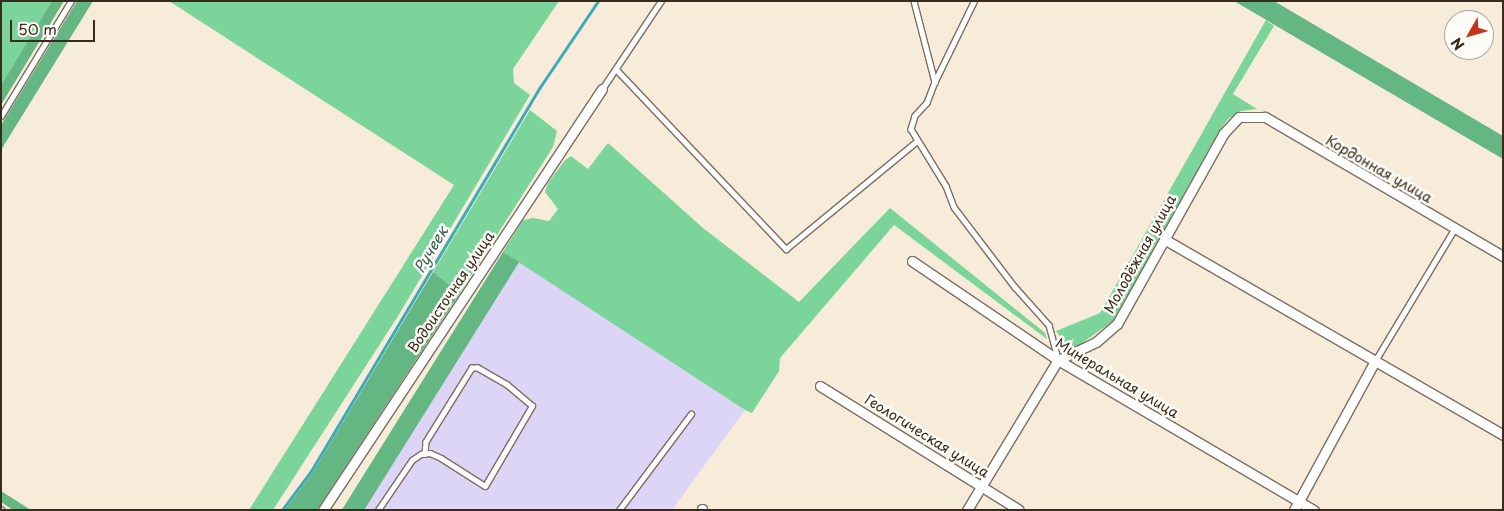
<!DOCTYPE html>
<meta charset="utf-8">
<style>
body{margin:0}
#map{position:relative;width:1504px;height:511px;overflow:hidden;background:#f7ecda;font-family:"Playpen Sans",sans-serif}
div>[style]{position:absolute}
[style*='--x']{left:calc(var(--x)*1px);top:calc(var(--y)*1px);width:calc(var(--w)*1px);rotate:calc(var(--a)*1deg)}
.built>*{inset:0;background:#dcd5f6}
.green>*{inset:0;background:#7bd59b}
.forest>*{inset:0;background:#64b683;transform-origin:0 0}
.stream>*{height:3px;margin:-1.5px;padding:0 1.5px;transform-origin:1.5px;border-radius:1.5px;background:#3babb7}
.roads{filter:drop-shadow(1px 0 #7d6e60) drop-shadow(-1px 0 #7d6e60) drop-shadow(0 1px #7d6e60) drop-shadow(0 -1px #7d6e60)}
.service>*{height:4.5px;margin:-2.25px;padding:0 2.25px;transform-origin:2.25px;border-radius:2.25px;background:#fff}
.minor>*{height:9px;margin:-4.5px;padding:0 4.5px;transform-origin:4.5px;border-radius:4.5px;background:#fff}
span{translate:-50% -50%;white-space:nowrap;text-align:center;line-height:1.15;-webkit-text-stroke:5px #fdfcf7;paint-order:stroke}
.street-label{font-size:14px;color:#3b2a1e}
.water-label{font-size:15px;color:#3b5e5b;font-style:italic}
.frame{position:absolute;inset:0;border:2px solid #3b2a1e;pointer-events:none}
.north{position:absolute;left:1444px;top:10px;width:50px;height:50px;box-sizing:border-box;background:#fdfcf7;border:1px solid #afa8a0;border-radius:50%;rotate:232deg;font-size:14px;font-weight:700;line-height:20px;text-align:center;color:#3b2a1e}
.north::after{content:'';display:block;margin:auto;width:18px;height:22px;background:#c8321e;clip-path:polygon(50% 0,100% 100%,50% 72%,0 100%)}
.scale{position:absolute;left:10px;top:20px;width:85px;height:22px;box-sizing:border-box;border:2px solid #3b2a1e;border-top:0;padding-left:6px;font-size:15px;line-height:18px;white-space:nowrap;color:#3b2a1e;-webkit-text-stroke:4px #fdfcf7;paint-order:stroke}
</style>
<div id="map">
<div class="built">
<div style="clip-path:polygon(519px 262px,745px 410px,672px 510px,354px 510px)"></div>
</div>
<div class="green">
<div style="clip-path:polygon(1px 1px,52px 1px,1px 85px)"></div>
<div style="clip-path:polygon(169px 1px,559px 1px,513px 69px,514px 83px,530px 95px,398px 316px,273px 510px,249px 510px,454px 185px)"></div>
<div style="clip-path:polygon(1266px 20px,1274px 26px,1233px 94px,1257px 109px,1241px 111px,1228px 119px,1218px 133px,1113px 321px,1075px 348px,1065px 344px,1056px 331px,1100px 313px)"></div>
<div style="clip-path:polygon(530px 110px,557px 131px,553px 147px,460px 293px,433px 272px)"></div>
<div style="clip-path:polygon(608px 143px,703px 228px,799px 302px,890px 208px,1045px 333px,1047px 339px,894px 225px,780px 358px,779px 371px,752px 413px,745px 410px,503px 252px,523px 220px,533px 218px,549px 221px,558px 209px,545px 192px,548px 183px,565px 160px,571px 156px,588px 169px)"></div>
</div>
<div class="forest">
<div style="clip-path:polygon(52px 1px,64px 1px,1px 105px,1px 85px)"></div>
<div style="clip-path:polygon(77px 1px,93px 1px,1px 150px,1px 125px)"></div>
<div style="clip-path:polygon(1234px 1px,1274px 1px,1503px 136px,1503px 159px)"></div>
<div style="left:503px;top:252px;width:19px;height:310px;rotate:32deg"></div>
<div style="clip-path:polygon(433px 272px,460px 293px,317px 510px,285px 510px,313px 472px)"></div>
<div style="clip-path:polygon(1px 491px,31px 510px,13px 510px,1px 502px)"></div>
</div>
<div class="stream">
<div style="--x:282;--y:510;--w:49;--a:-53.4"></div>
<div style="--x:311;--y:471;--w:447;--a:-59.2"></div>
<div style="--x:540;--y:87;--w:104;--a:-56"></div>
</div>
<div class="roads">
<div class="service">
<div style="--x:914;--y:1;--w:84;--a:75.5"></div>
<div style="--x:935;--y:82;--w:22;--a:111"></div>
<div style="--x:927;--y:103;--w:18;--a:133"></div>
<div style="--x:915;--y:116;--w:14;--a:107"></div>
<div style="--x:911;--y:129;--w:67;--a:58.4"></div>
<div style="--x:946;--y:186;--w:22;--a:69"></div>
<div style="--x:954;--y:207;--w:101;--a:52.7"></div>
<div style="--x:1015;--y:287;--w:51;--a:48.2"></div>
<div style="--x:1049;--y:325;--w:35;--a:75"></div>
<div style="--x:616;--y:69;--w:248;--a:46.6"></div>
<div style="--x:786;--y:249;--w:170;--a:-39.5"></div>
<div style="--x:935;--y:81;--w:89;--a:-64"></div>
<div style="--x:602;--y:89;--w:106;--a:-56.2"></div>
<div style="--x:1;--y:116;--w:135;--a:-58.7"></div>
<div style="--x:1375;--y:361;--w:155;--a:-59"></div>
<div style="--x:1;--y:509;--w:1;--a:45"></div>
<div style="--x:378;--y:510;--w:60;--a:-55.8"></div>
<div style="--x:412;--y:460;--w:11;--a:-34"></div>
<div style="--x:421;--y:454;--w:9;--a:-6"></div>
<div style="--x:430;--y:453;--w:12;--a:24"></div>
<div style="--x:441;--y:458;--w:52;--a:32.5"></div>
<div style="--x:485;--y:486;--w:93;--a:-59.6"></div>
<div style="--x:532;--y:406;--w:33;--a:-140"></div>
<div style="--x:507;--y:385;--w:34;--a:-150"></div>
<div style="--x:478;--y:368;--w:6;--a:180"></div>
<div style="--x:472;--y:368;--w:87;--a:121.9"></div>
<div style="--x:426;--y:442;--w:12;--a:95"></div>
<div style="--x:619;--y:510;--w:120;--a:-53.1"></div>
</div>
<div class="minor">
<div style="--x:1164;--y:239;--w:392;--a:30"></div>
<div style="--x:912;--y:261;--w:176;--a:34.1"></div>
<div style="--x:1058;--y:360;--w:297;--a:30.4"></div>
<div style="--x:820;--y:386;--w:234;--a:31.9"></div>
<div style="--x:702;--y:509;--w:1;--a:90"></div>
<div style="--x:323;--y:510;--w:505;--a:-56.47"></div>
<div style="--x:967;--y:510;--w:175;--a:-58.8"></div>
<div style="--x:1058;--y:360;--w:42;--a:-25.3"></div>
<div style="--x:1096;--y:342;--w:28;--a:-41"></div>
<div style="--x:1117;--y:324;--w:218;--a:-60.8"></div>
<div style="--x:1223;--y:134;--w:23;--a:-47"></div>
<div style="--x:1239;--y:117;--w:26;--a:0"></div>
<div style="--x:1265;--y:117;--w:276;--a:30.3"></div>
<div style="--x:1294;--y:510;--w:170;--a:-61.5"></div>
</div>
</div>
<div class="street-label">
<span style="left:1379px;top:169px;rotate:30deg">Кордонная улица</span>
<span style="left:1140px;top:254px;rotate:-61deg">Молодёжная улица</span>
<span style="left:451px;top:292px;rotate:-56deg">Водоисточная улица</span>
<span style="left:1117px;top:378px;rotate:31deg">Минеральная улица</span>
<span style="left:927px;top:436px;rotate:32deg">Геологическая улица</span>
</div>
<div class="water-label">
<span style="left:430px;top:249px;rotate:-59deg">Ручеек</span>
</div>
<div class="frame"></div>
<div class="north">N</div>
<div class="scale">50 m</div>
</div>
